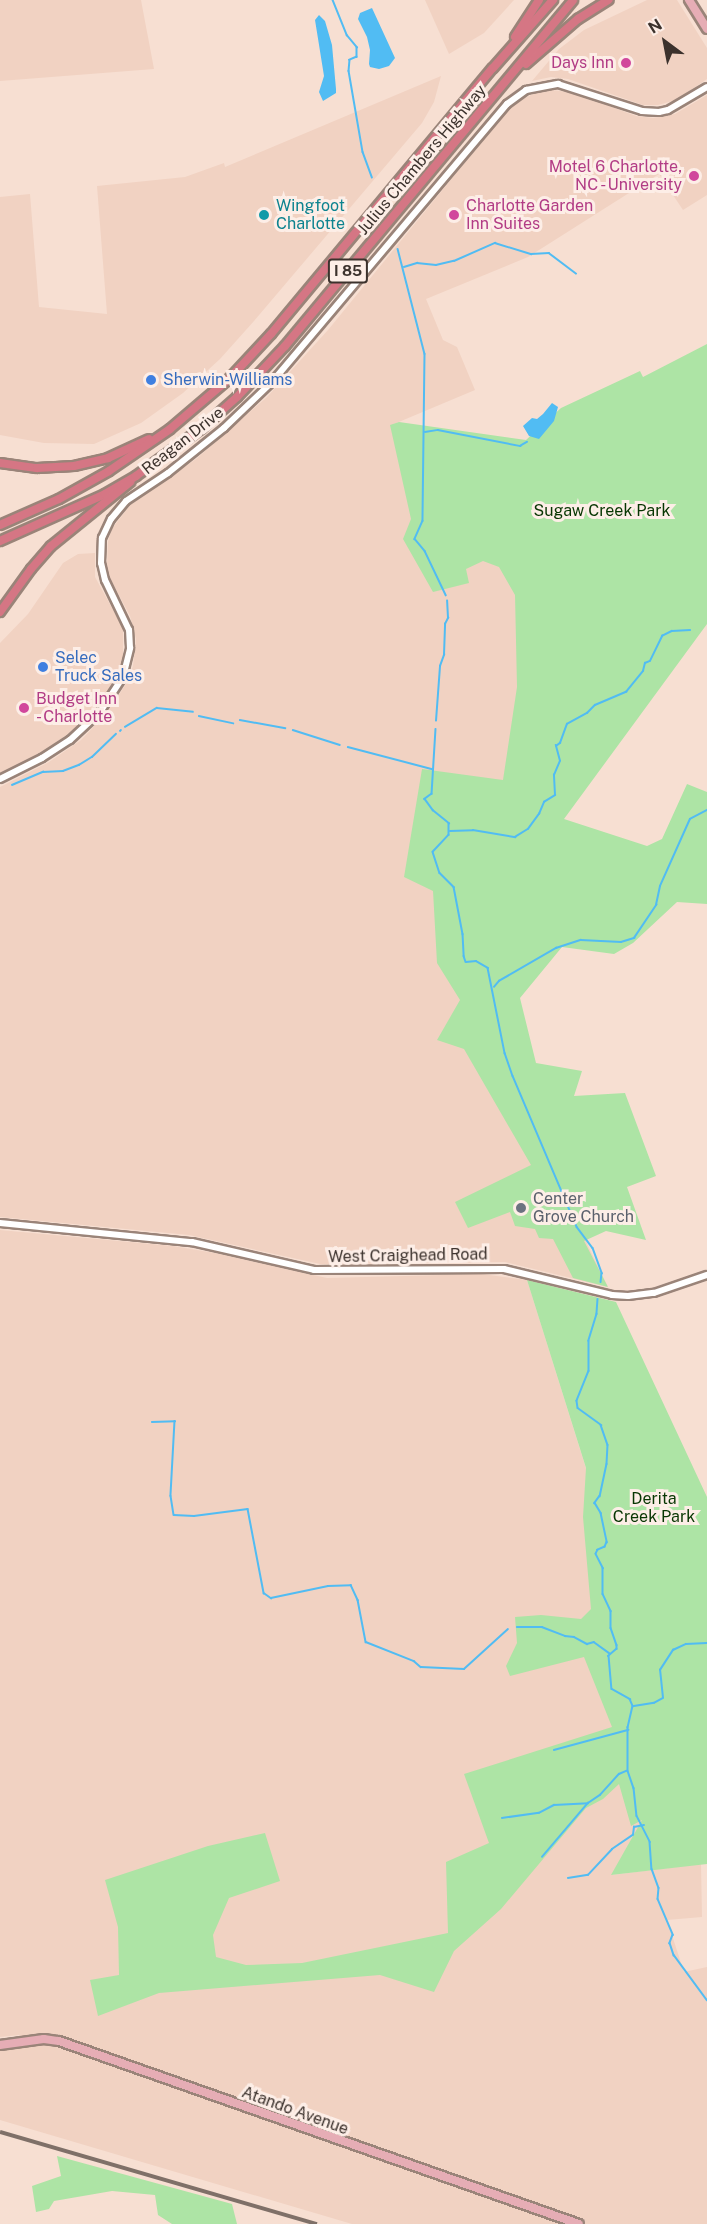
<!DOCTYPE html>
<style>
body{margin:0}
#map{position:relative;width:707px;height:2224px;overflow:hidden;background:#f7dfd2;font-family:"Public Sans",sans-serif}
div>[style]{position:absolute}
[style*='--x']{left:calc(var(--x)*1px);top:calc(var(--y)*1px);width:calc(var(--w)*1px);rotate:calc(var(--a)*1deg)}
.built>*{inset:0;background:#f1d2c2}
.green>*{inset:0;background:#ade4a5}
.water>*{inset:0;background:#51bcf3}
.stream>*{height:1.5px;margin:-0.75px;padding:0 0.75px;transform-origin:0.75px;border-radius:0.75px;background:#51bcf3}
.roads{filter:drop-shadow(2px 0 #9a8479) drop-shadow(-2px 0 #9a8479) drop-shadow(0 2px #9a8479) drop-shadow(0 -2px #9a8479)}
.minor>*{height:6px;margin:-3px;padding:0 3px;transform-origin:3px;border-radius:3px;background:#fff}
.major>*{height:8px;margin:-4px;padding:0 4px;transform-origin:4px;border-radius:4px;background:#e6adb5}
.highway>*{height:8px;margin:-4px;padding:0 4px;transform-origin:4px;border-radius:4px;background:#d57684}
.rail>*{height:4px;margin-top:-2px;transform-origin:0;background:repeating-linear-gradient(90deg,#fdeee7 0 4.5px,#7f7068 0 9px);box-sizing:border-box;border-block:2px solid #7f7068}
.dots>*{width:16px;height:16px;translate:-50% -50%;box-sizing:border-box;border:3px solid #fdeee7;border-radius:50%}
span{translate:-50% -50%;white-space:nowrap;text-align:center;line-height:1.15;-webkit-text-stroke:6px #fdeee7;paint-order:stroke}
.shield-label span{padding:2px 4px;background:#fdeee7;border:2px solid;border-radius:4px;-webkit-text-stroke-width:0}
.shield-label{font-size:15px;color:#3c322d;font-weight:700}
.hotel-label{font-size:16px;color:#b23c85}
.right{translate:-100% -50%;text-align:right}
.left{translate:0 -50%;text-align:left}
.street-label{font-size:16px;color:#3c322d}
.culture-label{font-size:16px;color:#0d838f}
.shop-label{font-size:16px;color:#366cbe}
.park-label{font-size:16px;color:#073602}
.worship-label{font-size:16px;color:#5b616d}
.north{position:absolute;left:635px;top:12px;width:60px;height:60px;-webkit-text-stroke:4px #fdeee7;paint-order:stroke;rotate:328deg;font-size:16px;font-weight:700;line-height:24px;text-align:center;color:#3c322d}
.north::after{content:'';display:block;margin:auto;width:21px;height:27px;background:#3c322d;clip-path:polygon(50% 0,100% 100%,50% 72%,0 100%)}
</style>
<div id="map">
<div class="built">
<div style="clip-path:polygon(0 0,141px 0,154px 69px,0 81px)"></div>
<div style="clip-path:polygon(425px 0,514px 0,484px 33px,449px 54px)"></div>
<div style="clip-path:polygon(647px 0,677px 0,707px 48px,707px 79px,676px 100px,658px 105px,643px 105px,568px 79px,551px 77px,532px 81px,559px 49px,584px 30px)"></div>
<div style="clip-path:polygon(441px 76px,434px 102px,422px 123px,254px 321px,220px 359px,183px 393px,141px 423px,94px 444px,44px 443px,0 435px,0 197px,30px 194px,39px 307px,107px 314px,97px 186px,185px 177px,224px 163px,225px 167px)"></div>
<div style="clip-path:polygon(552px 90px,575px 93px,636px 116px,653px 118px,675px 114px,707px 95px,707px 195px,683px 210px,659px 174px,528px 257px,426px 299px,443px 340px,457px 347px,475px 390px,394px 424px,516px 569px,528px 807px,434px 776px,574px 1217px,608px 1287px,505px 1262px,320px 1264px,189px 1235px,0 1217px,0 787px,49px 762px,81px 740px,106px 714px,126px 684px,133px 666px,136px 639px,130px 616px,110px 578px,107px 566px,108px 542px,111px 530px,131px 504px,196px 459px,267px 397px,328px 330px,507px 111px,519px 101px,535px 93px)"></div>
<div style="clip-path:polygon(95px 553px,95px 577px,123px 628px,123px 659px,107px 693px,77px 728px,37px 755px,0 774px,0 643px,28px 614px,63px 563px,78px 554px)"></div>
<div style="clip-path:polygon(0 1230px,173px 1246px,215px 1253px,327px 1278px,482px 1274px,527px 1280px,629px 1606px,643px 1818px,612px 1875px,701px 1864px,702px 1917px,667px 1920px,684px 1972px,707px 1967px,707px 2224px,352px 2224px,0 2120px,0 2050px,22px 2046px,19px 2035px,0 2037px)"></div>
</div>
<div class="green">
<div style="clip-path:polygon(707px 344px,707px 624px,564px 819px,647px 846px,662px 839px,687px 784px,707px 792px,707px 904px,677px 902px,633px 943px,614px 954px,562px 947px,520px 998px,536px 1063px,582px 1071px,574px 1096px,625px 1093px,656px 1176px,627px 1187px,646px 1240px,606px 1231px,584px 1241px,608px 1287px,573px 1278px,553px 1239px,539px 1238px,535px 1229px,515px 1226px,510px 1212px,468px 1228px,455px 1202px,531px 1165px,464px 1049px,437px 1040px,460px 1000px,437px 963px,433px 891px,404px 877px,422px 769px,503px 780px,517px 687px,515px 595px,499px 567px,483px 561px,466px 569px,469px 583px,433px 592px,403px 539px,411px 519px,390px 425px,399px 422px,526px 440px,561px 408px,640px 371px,643px 377px)"></div>
<div style="clip-path:polygon(527px 1280px,616px 1302px,707px 1497px,707px 1864px,611px 1875px,642px 1820px,631px 1826px,619px 1784px,603px 1799px,586px 1808px,501px 1909px,454px 1951px,434px 1992px,380px 1975px,159px 1993px,98px 2016px,90px 1980px,119px 1975px,118px 1927px,105px 1880px,208px 1846px,265px 1833px,280px 1881px,229px 1898px,213px 1935px,216px 1957px,246px 1965px,302px 1963px,448px 1933px,446px 1862px,489px 1843px,464px 1774px,612px 1727px,584px 1657px,510px 1676px,506px 1666px,517px 1643px,515px 1617px,541px 1615px,581px 1619px,591px 1609px,583px 1517px,586px 1468px)"></div>
<div style="clip-path:polygon(57px 2156px,232px 2204px,237px 2224px,172px 2224px,158px 2215px,155px 2195px,112px 2191px,54px 2201px,49px 2209px,36px 2212px,32px 2186px,61px 2176px)"></div>
</div>
<div class="water">
<div style="clip-path:polygon(372px 8px,395px 58px,389px 66px,379px 69px,370px 67px,369px 64px,370px 50px,367px 37px,358px 19px,360px 13px)"></div>
<div style="clip-path:polygon(319px 15px,325px 21px,332px 45px,336px 89px,336px 93px,323px 101px,319px 92px,324px 76px,315px 20px)"></div>
<div style="clip-path:polygon(552px 403px,558px 407px,554px 421px,539px 439px,529px 436px,523px 426px,532px 418px,537px 419px,543px 414px)"></div>
</div>
<div class="stream">
<div style="--x:333;--y:0;--w:38;--a:68"></div>
<div style="--x:347;--y:35;--w:16;--a:50"></div>
<div style="--x:357;--y:47;--w:10;--a:90"></div>
<div style="--x:357;--y:57;--w:8;--a:157"></div>
<div style="--x:350;--y:60;--w:11;--a:95"></div>
<div style="--x:349;--y:71;--w:82;--a:80.2"></div>
<div style="--x:363;--y:152;--w:27;--a:70"></div>
<div style="--x:398;--y:249;--w:108;--a:75.6"></div>
<div style="--x:425;--y:354;--w:167;--a:90.7"></div>
<div style="--x:423;--y:521;--w:20;--a:114"></div>
<div style="--x:415;--y:539;--w:16;--a:50"></div>
<div style="--x:425;--y:551;--w:49;--a:64.5"></div>
<div style="--x:404;--y:267;--w:14;--a:-17"></div>
<div style="--x:417;--y:263;--w:19;--a:6"></div>
<div style="--x:436;--y:265;--w:18;--a:-13"></div>
<div style="--x:454;--y:261;--w:45;--a:-23.7"></div>
<div style="--x:495;--y:243;--w:38;--a:17"></div>
<div style="--x:531;--y:254;--w:18;--a:-3"></div>
<div style="--x:549;--y:253;--w:34;--a:37"></div>
<div style="--x:425;--y:432;--w:13;--a:-9"></div>
<div style="--x:438;--y:430;--w:84;--a:11"></div>
<div style="--x:520;--y:446;--w:8;--a:-30"></div>
<div style="--x:199;--y:716;--w:35;--a:12"></div>
<div style="--x:240;--y:720;--w:46;--a:10.1"></div>
<div style="--x:436;--y:721;--w:55;--a:-85.8"></div>
<div style="--x:440;--y:666;--w:12;--a:-70"></div>
<div style="--x:444;--y:655;--w:31;--a:-88"></div>
<div style="--x:445;--y:624;--w:7;--a:-63"></div>
<div style="--x:448;--y:618;--w:17;--a:-93"></div>
<div style="--x:125;--y:727;--w:37;--a:-31"></div>
<div style="--x:157;--y:708;--w:36;--a:6"></div>
<div style="--x:436;--y:729;--w:65;--a:93.5"></div>
<div style="--x:432;--y:794;--w:9;--a:144"></div>
<div style="--x:425;--y:799;--w:14;--a:54"></div>
<div style="--x:433;--y:810;--w:21;--a:39"></div>
<div style="--x:449;--y:823;--w:12;--a:90"></div>
<div style="--x:449;--y:835;--w:23;--a:133"></div>
<div style="--x:433;--y:852;--w:22;--a:72"></div>
<div style="--x:440;--y:873;--w:20;--a:45"></div>
<div style="--x:454;--y:887;--w:48;--a:79.2"></div>
<div style="--x:463;--y:934;--w:22;--a:87"></div>
<div style="--x:464;--y:956;--w:6;--a:72"></div>
<div style="--x:466;--y:962;--w:10;--a:-6"></div>
<div style="--x:476;--y:961;--w:14;--a:30"></div>
<div style="--x:488;--y:968;--w:87;--a:78.7"></div>
<div style="--x:505;--y:1053;--w:24;--a:71"></div>
<div style="--x:513;--y:1076;--w:164;--a:67"></div>
<div style="--x:577;--y:1227;--w:26;--a:53"></div>
<div style="--x:593;--y:1248;--w:27;--a:70"></div>
<div style="--x:602;--y:1273;--w:9;--a:96"></div>
<div style="--x:293;--y:730;--w:49;--a:17.7"></div>
<div style="--x:120;--y:731;--w:1;--a:-45"></div>
<div style="--x:348;--y:747;--w:87;--a:14.7"></div>
<div style="--x:12;--y:785;--w:34;--a:-23"></div>
<div style="--x:43;--y:772;--w:20;--a:-3"></div>
<div style="--x:63;--y:771;--w:17;--a:-21"></div>
<div style="--x:79;--y:765;--w:15;--a:-32"></div>
<div style="--x:92;--y:757;--w:33;--a:-44"></div>
<div style="--x:450;--y:831;--w:23;--a:-2"></div>
<div style="--x:473;--y:830;--w:43;--a:9.5"></div>
<div style="--x:515;--y:837;--w:15;--a:-32"></div>
<div style="--x:528;--y:829;--w:19;--a:-54"></div>
<div style="--x:539;--y:814;--w:13;--a:-67"></div>
<div style="--x:544;--y:802;--w:13;--a:-32"></div>
<div style="--x:555;--y:795;--w:20;--a:-93"></div>
<div style="--x:554;--y:775;--w:15;--a:-67"></div>
<div style="--x:560;--y:761;--w:16;--a:-105"></div>
<div style="--x:556;--y:746;--w:5;--a:-37"></div>
<div style="--x:560;--y:743;--w:20;--a:-70"></div>
<div style="--x:567;--y:724;--w:23;--a:-29"></div>
<div style="--x:587;--y:713;--w:11;--a:-45"></div>
<div style="--x:595;--y:705;--w:34;--a:-23"></div>
<div style="--x:626;--y:692;--w:27;--a:-51"></div>
<div style="--x:643;--y:671;--w:8;--a:-76"></div>
<div style="--x:645;--y:663;--w:5;--a:-22"></div>
<div style="--x:650;--y:661;--w:28;--a:-64"></div>
<div style="--x:662;--y:636;--w:11;--a:-27"></div>
<div style="--x:672;--y:631;--w:18;--a:-3"></div>
<div style="--x:494;--y:987;--w:8;--a:-50"></div>
<div style="--x:499;--y:981;--w:66;--a:-30.1"></div>
<div style="--x:556;--y:948;--w:26;--a:-18"></div>
<div style="--x:581;--y:940;--w:40;--a:2.9"></div>
<div style="--x:621;--y:942;--w:14;--a:-17"></div>
<div style="--x:634;--y:938;--w:40;--a:-56"></div>
<div style="--x:656;--y:905;--w:19;--a:-78"></div>
<div style="--x:660;--y:886;--w:73;--a:-65.9"></div>
<div style="--x:690;--y:819;--w:19;--a:-28"></div>
<div style="--x:598;--y:1299;--w:15;--a:94"></div>
<div style="--x:597;--y:1314;--w:28;--a:107"></div>
<div style="--x:589;--y:1341;--w:30;--a:90"></div>
<div style="--x:589;--y:1371;--w:32;--a:112"></div>
<div style="--x:577;--y:1401;--w:7;--a:82"></div>
<div style="--x:578;--y:1408;--w:29;--a:36"></div>
<div style="--x:601;--y:1425;--w:21;--a:71"></div>
<div style="--x:608;--y:1445;--w:19;--a:93"></div>
<div style="--x:607;--y:1464;--w:33;--a:102"></div>
<div style="--x:600;--y:1496;--w:9;--a:126"></div>
<div style="--x:595;--y:1503;--w:12;--a:59"></div>
<div style="--x:601;--y:1513;--w:30;--a:78"></div>
<div style="--x:607;--y:1542;--w:5;--a:112"></div>
<div style="--x:605;--y:1547;--w:8;--a:157"></div>
<div style="--x:598;--y:1550;--w:4;--a:117"></div>
<div style="--x:596;--y:1554;--w:16;--a:63"></div>
<div style="--x:603;--y:1568;--w:26;--a:90"></div>
<div style="--x:603;--y:1594;--w:19;--a:65"></div>
<div style="--x:611;--y:1611;--w:17;--a:90"></div>
<div style="--x:611;--y:1628;--w:18;--a:71"></div>
<div style="--x:617;--y:1645;--w:4;--a:90"></div>
<div style="--x:617;--y:1649;--w:11;--a:139"></div>
<div style="--x:609;--y:1656;--w:33;--a:85"></div>
<div style="--x:612;--y:1689;--w:21;--a:29"></div>
<div style="--x:630;--y:1699;--w:8;--a:67"></div>
<div style="--x:633;--y:1706;--w:22;--a:103"></div>
<div style="--x:628;--y:1727;--w:44;--a:90"></div>
<div style="--x:628;--y:1771;--w:18;--a:71"></div>
<div style="--x:634;--y:1788;--w:28;--a:84"></div>
<div style="--x:637;--y:1816;--w:29;--a:63"></div>
<div style="--x:650;--y:1842;--w:27;--a:86"></div>
<div style="--x:652;--y:1869;--w:20;--a:70"></div>
<div style="--x:659;--y:1888;--w:11;--a:95"></div>
<div style="--x:658;--y:1899;--w:39;--a:67"></div>
<div style="--x:673;--y:1935;--w:9;--a:111"></div>
<div style="--x:670;--y:1943;--w:13;--a:72"></div>
<div style="--x:674;--y:1955;--w:56;--a:53.7"></div>
<div style="--x:152;--y:1422;--w:23;--a:-2"></div>
<div style="--x:175;--y:1421;--w:75;--a:93.1"></div>
<div style="--x:171;--y:1496;--w:19;--a:81"></div>
<div style="--x:174;--y:1515;--w:20;--a:3"></div>
<div style="--x:194;--y:1516;--w:54;--a:-7.4"></div>
<div style="--x:248;--y:1509;--w:86;--a:79.2"></div>
<div style="--x:264;--y:1593;--w:9;--a:36"></div>
<div style="--x:271;--y:1598;--w:58;--a:-11.9"></div>
<div style="--x:328;--y:1586;--w:23;--a:-2"></div>
<div style="--x:351;--y:1585;--w:17;--a:65"></div>
<div style="--x:358;--y:1600;--w:43;--a:79.2"></div>
<div style="--x:366;--y:1642;--w:52;--a:21.6"></div>
<div style="--x:414;--y:1661;--w:9;--a:41"></div>
<div style="--x:421;--y:1667;--w:43;--a:2.7"></div>
<div style="--x:464;--y:1669;--w:59;--a:-42.3"></div>
<div style="--x:517;--y:1627;--w:25;--a:0"></div>
<div style="--x:542;--y:1627;--w:25;--a:21"></div>
<div style="--x:565;--y:1636;--w:9;--a:6"></div>
<div style="--x:574;--y:1637;--w:15;--a:28"></div>
<div style="--x:587;--y:1644;--w:7;--a:-16"></div>
<div style="--x:594;--y:1642;--w:19;--a:36"></div>
<div style="--x:634;--y:1706;--w:20;--a:-9"></div>
<div style="--x:654;--y:1703;--w:10;--a:-29"></div>
<div style="--x:663;--y:1698;--w:28;--a:-96"></div>
<div style="--x:660;--y:1670;--w:24;--a:-57"></div>
<div style="--x:673;--y:1650;--w:14;--a:-25"></div>
<div style="--x:686;--y:1644;--w:21;--a:-3"></div>
<div style="--x:554;--y:1750;--w:77;--a:-15.1"></div>
<div style="--x:502;--y:1818;--w:37;--a:-8"></div>
<div style="--x:539;--y:1813;--w:17;--a:-28"></div>
<div style="--x:554;--y:1805;--w:34;--a:-3"></div>
<div style="--x:588;--y:1803;--w:14;--a:-34"></div>
<div style="--x:600;--y:1795;--w:28;--a:-48"></div>
<div style="--x:619;--y:1774;--w:8;--a:-23"></div>
<div style="--x:542;--y:1857;--w:71;--a:-49.6"></div>
<div style="--x:568;--y:1878;--w:20;--a:-9"></div>
<div style="--x:588;--y:1875;--w:35;--a:-47"></div>
<div style="--x:612;--y:1849;--w:25;--a:-34"></div>
<div style="--x:633;--y:1835;--w:8;--a:-83"></div>
<div style="--x:634;--y:1827;--w:10;--a:-11"></div>
</div>
<div class="roads">
<div class="minor">
<div style="--x:0;--y:779;--w:47;--a:-26.6"></div>
<div style="--x:42;--y:758;--w:33;--a:-33"></div>
<div style="--x:70;--y:740;--w:41;--a:-43"></div>
<div style="--x:100;--y:712;--w:42;--a:-56.7"></div>
<div style="--x:123;--y:677;--w:30;--a:-76"></div>
<div style="--x:130;--y:648;--w:18;--a:-93"></div>
<div style="--x:129;--y:630;--w:55;--a:-115.6"></div>
<div style="--x:105;--y:580;--w:17;--a:-103"></div>
<div style="--x:101;--y:563;--w:25;--a:-88"></div>
<div style="--x:102;--y:538;--w:21;--a:-65"></div>
<div style="--x:111;--y:519;--w:23;--a:-50"></div>
<div style="--x:126;--y:501;--w:50;--a:-33.7"></div>
<div style="--x:168;--y:473;--w:72;--a:-38.8"></div>
<div style="--x:224;--y:428;--w:66;--a:-43.8"></div>
<div style="--x:272;--y:382;--w:364;--a:-49.8"></div>
<div style="--x:507;--y:104;--w:24;--a:-36"></div>
<div style="--x:526;--y:90;--w:33;--a:-11"></div>
<div style="--x:558;--y:84;--w:88;--a:17.8"></div>
<div style="--x:642;--y:111;--w:17;--a:3"></div>
<div style="--x:659;--y:112;--w:9;--a:-13"></div>
<div style="--x:668;--y:110;--w:45;--a:-30.5"></div>
<div style="--x:0;--y:1223;--w:193;--a:5.7"></div>
<div style="--x:192;--y:1242;--w:125;--a:12.9"></div>
<div style="--x:314;--y:1270;--w:190;--a:-0.3"></div>
<div style="--x:504;--y:1269;--w:111;--a:13.5"></div>
<div style="--x:612;--y:1295;--w:16;--a:4"></div>
<div style="--x:628;--y:1296;--w:26;--a:-7"></div>
<div style="--x:654;--y:1293;--w:56;--a:-18.8"></div>
</div>
<div class="major">
<div style="--x:689;--y:0;--w:34;--a:58"></div>
<div style="--x:0;--y:2045;--w:44;--a:-7.8"></div>
<div style="--x:44;--y:2039;--w:15;--a:8"></div>
<div style="--x:59;--y:2041;--w:551;--a:19.39"></div>
</div>
<div class="highway">
<div style="--x:515;--y:37;--w:44;--a:-57"></div>
<div style="--x:526;--y:64;--w:69;--a:-40.9"></div>
<div style="--x:578;--y:19;--w:36;--a:-32"></div>
<div style="--x:0;--y:463;--w:37;--a:8"></div>
<div style="--x:37;--y:468;--w:37;--a:-3"></div>
<div style="--x:74;--y:466;--w:35;--a:-13"></div>
<div style="--x:108;--y:458;--w:45;--a:-24.9"></div>
<div style="--x:0;--y:525;--w:64;--a:-23.8"></div>
<div style="--x:59;--y:499;--w:57;--a:-29.2"></div>
<div style="--x:109;--y:471;--w:74;--a:-34.5"></div>
<div style="--x:170;--y:429;--w:80;--a:-40.4"></div>
<div style="--x:231;--y:377;--w:59;--a:-47.1"></div>
<div style="--x:271;--y:334;--w:346;--a:-50.2"></div>
<div style="--x:493;--y:68;--w:91;--a:-48.6"></div>
<div style="--x:0;--y:541;--w:115;--a:-24.1"></div>
<div style="--x:105;--y:494;--w:36;--a:-30"></div>
<div style="--x:136;--y:476;--w:80;--a:-35.9"></div>
<div style="--x:201;--y:429;--w:48;--a:-41.6"></div>
<div style="--x:237;--y:397;--w:70;--a:-46.7"></div>
<div style="--x:285;--y:346;--w:450;--a:-50.2"></div>
<div style="--x:0;--y:612;--w:53;--a:-54.2"></div>
<div style="--x:31;--y:569;--w:30;--a:-49"></div>
<div style="--x:51;--y:546;--w:102;--a:-39"></div>
</div>
</div>
<div class="rail">
<div style="--x:0;--y:2132;--w:330;--a:16.2"></div>
</div>
<div class="dots">
<div style="left:626px;top:63px;background:#d1479c"></div>
<div style="left:694px;top:176px;background:#d1479c"></div>
<div style="left:264px;top:215px;background:#0f9aa8"></div>
<div style="left:454px;top:215px;background:#d1479c"></div>
<div style="left:151px;top:380px;background:#3f7fe0"></div>
<div style="left:43px;top:667px;background:#3f7fe0"></div>
<div style="left:24px;top:708px;background:#d1479c"></div>
<div style="left:521px;top:1208px;background:#6b7280"></div>
</div>
<div class="shield-label">
<span style="left:348px;top:271px">I 85</span>
</div>
<div class="hotel-label">
<span class="right" style="left:614px;top:63px">Days Inn</span>
<span class="right" style="left:682px;top:176px">Motel 6 Charlotte,<br>NC - University</span>
<span class="left" style="left:466px;top:215px">Charlotte Garden<br>Inn Suites</span>
<span class="left" style="left:36px;top:708px">Budget Inn<br>- Charlotte</span>
</div>
<div class="street-label">
<span style="left:422px;top:160px;rotate:-50deg">Julius Chambers Highway</span>
<span style="left:183px;top:441px;rotate:-38deg">Reagan Drive</span>
<span style="left:408px;top:1256px;rotate:-1deg">West Craighead Road</span>
<span style="left:295px;top:2111px;rotate:20deg">Atando Avenue</span>
</div>
<div class="culture-label">
<span class="left" style="left:276px;top:215px">Wingfoot<br>Charlotte</span>
</div>
<div class="shop-label">
<span class="left" style="left:163px;top:380px">Sherwin-Williams</span>
<span class="left" style="left:55px;top:667px">Selec<br>Truck Sales</span>
</div>
<div class="park-label">
<span style="left:602px;top:511px">Sugaw Creek Park</span>
<span style="left:654px;top:1508px">Derita<br>Creek Park</span>
</div>
<div class="worship-label">
<span class="left" style="left:533px;top:1208px">Center<br>Grove Church</span>
</div>
<div class="north">N</div>
</div>
